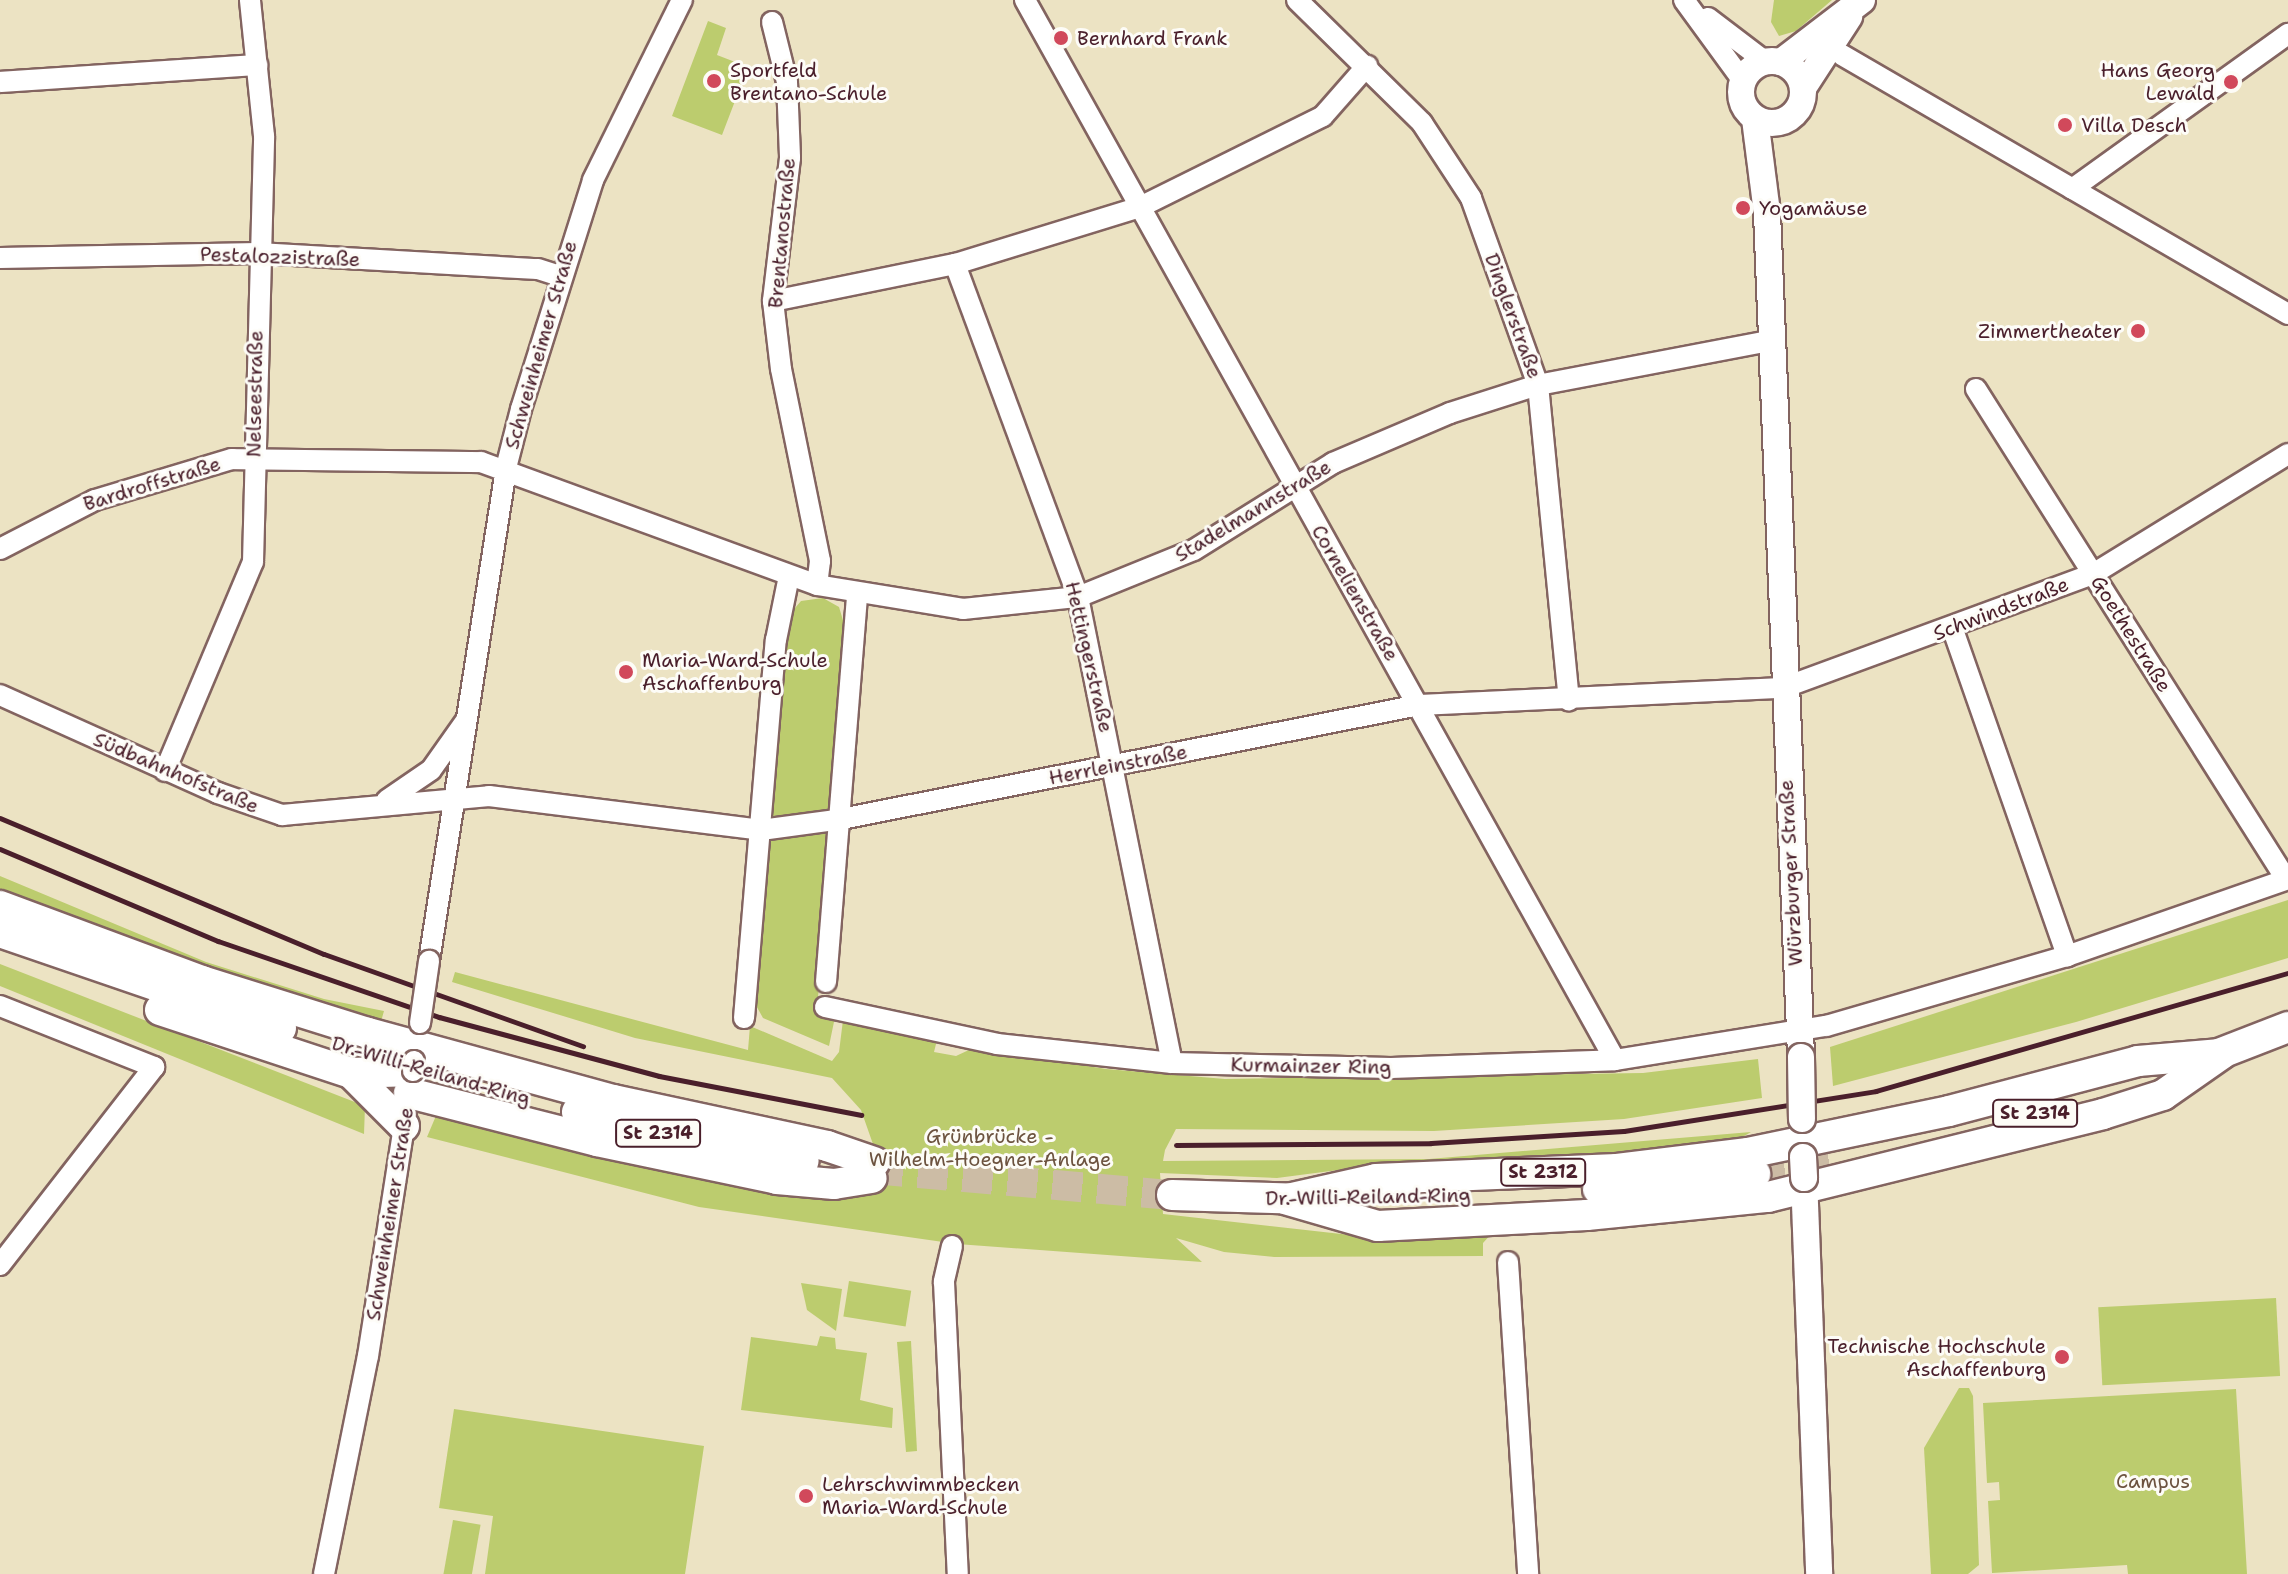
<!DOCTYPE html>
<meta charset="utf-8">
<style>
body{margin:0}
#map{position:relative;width:2288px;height:1574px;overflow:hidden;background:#ece3c3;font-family:"Shantell Sans",sans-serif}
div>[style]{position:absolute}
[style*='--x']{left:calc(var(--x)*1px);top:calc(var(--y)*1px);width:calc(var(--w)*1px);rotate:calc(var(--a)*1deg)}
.green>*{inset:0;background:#bccc6e;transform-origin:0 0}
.highway-tunnel>*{height:30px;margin-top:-15px;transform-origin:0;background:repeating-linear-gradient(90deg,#ccbca5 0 30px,transparent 0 45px)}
.roads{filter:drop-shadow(2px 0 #836460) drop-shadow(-2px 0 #836460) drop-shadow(0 2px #836460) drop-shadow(0 -2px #836460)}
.minor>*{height:20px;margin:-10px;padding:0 10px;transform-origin:10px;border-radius:10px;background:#fff}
.major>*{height:26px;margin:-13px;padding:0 13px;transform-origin:13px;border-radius:13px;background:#fff}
.major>.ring{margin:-13px;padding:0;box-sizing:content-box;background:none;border:26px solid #fff;border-radius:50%}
.highway>*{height:30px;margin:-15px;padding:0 15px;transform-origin:15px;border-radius:15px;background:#fff}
.rail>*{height:5px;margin:-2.5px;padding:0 2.5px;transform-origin:2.5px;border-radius:2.5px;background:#4a1f2b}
.bridges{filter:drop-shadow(2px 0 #836460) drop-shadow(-2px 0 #836460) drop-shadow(0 2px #836460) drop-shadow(0 -2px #836460)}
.minor-bridge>*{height:20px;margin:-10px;padding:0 10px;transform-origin:10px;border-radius:10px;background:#fff}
.major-bridge>*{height:26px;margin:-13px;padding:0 13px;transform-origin:13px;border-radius:13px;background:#fff}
.dots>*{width:22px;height:22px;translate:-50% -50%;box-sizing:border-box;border:4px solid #fdfcf7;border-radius:50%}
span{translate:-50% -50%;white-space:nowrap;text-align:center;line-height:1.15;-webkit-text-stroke:6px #fdfcf7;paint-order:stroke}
.shield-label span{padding:2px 6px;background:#fdfcf7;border:2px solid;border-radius:6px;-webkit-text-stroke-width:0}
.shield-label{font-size:18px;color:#4a1f2b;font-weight:700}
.poi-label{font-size:20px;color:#4a1f2b}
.left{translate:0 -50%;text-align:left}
.right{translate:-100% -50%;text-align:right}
.street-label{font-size:20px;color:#4a1f2b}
.park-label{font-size:20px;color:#6c533f}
</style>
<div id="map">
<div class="green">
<div style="clip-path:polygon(1774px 0,1832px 0,1796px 31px,1779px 36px,1771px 22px)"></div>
<div style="clip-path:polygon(708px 21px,726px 28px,717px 55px,748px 67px,722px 135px,672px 116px)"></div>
<div style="clip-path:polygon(823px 598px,839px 607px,845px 627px,817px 1012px,835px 1017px,829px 1046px,763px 1018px,753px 1000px,790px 614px,801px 601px)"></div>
<div style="clip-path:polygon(0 876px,206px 962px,324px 999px,384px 1011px,380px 1025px,73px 925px,0 896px)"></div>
<div style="clip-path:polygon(2288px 900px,2288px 958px,2076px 1022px,1833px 1086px,1830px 1047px)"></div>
<div style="clip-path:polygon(0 964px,365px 1106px,364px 1134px,0 986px)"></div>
<div style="clip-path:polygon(455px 972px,748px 1050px,750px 1026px,832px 1061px,839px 1052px,843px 1020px,938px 1036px,934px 1052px,956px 1056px,971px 1049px,988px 1050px,1106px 1069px,1225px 1079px,1643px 1073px,1758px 1059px,1762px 1098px,1624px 1119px,1434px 1131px,1176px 1129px,1165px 1150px,1163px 1161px,1429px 1159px,1751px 1132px,1739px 1139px,1542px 1160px,1346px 1169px,1277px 1178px,1160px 1173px,1163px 1214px,1368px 1237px,1493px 1232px,1483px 1243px,1483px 1256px,1274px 1257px,1224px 1252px,1176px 1238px,1202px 1262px,957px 1244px,699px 1207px,427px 1137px,438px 1111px,817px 1192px,874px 1147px,861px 1110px,832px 1078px,635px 1038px,452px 982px)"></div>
<div style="left:849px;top:1281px;width:63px;height:36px;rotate:9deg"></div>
<div style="clip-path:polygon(801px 1283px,842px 1289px,836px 1331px,807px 1310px)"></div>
<div style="left:2276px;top:1298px;width:78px;height:178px;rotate:87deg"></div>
<div style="clip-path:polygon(820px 1336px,835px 1338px,836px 1349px,867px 1353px,860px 1400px,893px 1408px,892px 1428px,741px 1410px,751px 1337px,817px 1346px)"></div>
<div style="clip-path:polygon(911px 1341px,917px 1451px,906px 1452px,897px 1342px)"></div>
<div style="clip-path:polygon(1959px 1388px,1969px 1388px,1973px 1396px,1979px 1565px,1968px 1574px,1931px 1574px,1924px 1448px)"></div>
<div style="clip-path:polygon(2236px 1389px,2247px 1574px,2128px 1574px,2127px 1565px,1992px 1573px,1988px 1501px,2000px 1500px,1999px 1482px,1987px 1483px,1983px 1403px)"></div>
<div style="clip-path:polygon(454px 1409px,704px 1446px,685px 1574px,485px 1574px,493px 1516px,439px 1508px)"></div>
<div style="left:453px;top:1520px;width:28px;height:55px;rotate:10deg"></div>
</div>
<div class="highway-tunnel">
<div style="--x:873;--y:1169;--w:300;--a:5"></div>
<div style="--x:1755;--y:1174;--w:89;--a:-9"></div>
</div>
<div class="roads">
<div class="minor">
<div style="--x:1025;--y:0;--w:1213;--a:60.9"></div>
<div style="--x:1297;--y:0;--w:175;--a:44.5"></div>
<div style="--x:1422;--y:123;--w:90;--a:56.8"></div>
<div style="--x:1471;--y:198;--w:199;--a:70.3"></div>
<div style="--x:1538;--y:385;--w:317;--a:84.4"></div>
<div style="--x:1684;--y:0;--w:100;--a:53.9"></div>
<div style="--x:1708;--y:18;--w:73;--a:37.2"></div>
<div style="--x:772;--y:22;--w:62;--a:76"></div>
<div style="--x:787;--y:82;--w:76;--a:87.7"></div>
<div style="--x:790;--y:158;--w:144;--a:96.8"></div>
<div style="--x:773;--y:301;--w:68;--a:83.3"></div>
<div style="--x:781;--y:369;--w:196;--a:78.5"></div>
<div style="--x:820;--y:561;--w:24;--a:97"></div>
<div style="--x:1842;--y:55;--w:516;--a:30.14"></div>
<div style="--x:0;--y:82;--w:258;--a:-3.8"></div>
<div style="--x:2072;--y:189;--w:266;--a:-35.7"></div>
<div style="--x:0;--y:258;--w:258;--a:-1.1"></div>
<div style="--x:258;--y:253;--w:280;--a:3.3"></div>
<div style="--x:538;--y:269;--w:23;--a:18"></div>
<div style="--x:955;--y:264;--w:355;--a:69.7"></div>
<div style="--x:1078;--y:597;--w:475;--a:78.6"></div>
<div style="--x:773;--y:301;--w:186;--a:-11.5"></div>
<div style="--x:955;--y:264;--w:194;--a:-17.1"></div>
<div style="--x:1140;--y:207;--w:204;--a:-26.4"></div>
<div style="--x:1323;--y:116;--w:67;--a:-48.7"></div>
<div style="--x:1976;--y:389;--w:580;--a:57.68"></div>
<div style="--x:0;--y:549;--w:107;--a:-27.3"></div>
<div style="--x:95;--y:500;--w:143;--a:-16.7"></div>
<div style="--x:232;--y:459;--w:249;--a:0.7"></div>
<div style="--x:481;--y:462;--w:358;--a:20.1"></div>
<div style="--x:817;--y:585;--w:148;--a:9.3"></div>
<div style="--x:963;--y:609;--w:116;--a:-6"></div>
<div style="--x:1078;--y:597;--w:125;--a:-22.1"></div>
<div style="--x:1194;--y:550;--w:164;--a:-32"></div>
<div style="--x:1333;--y:463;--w:127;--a:-23.1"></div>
<div style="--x:1450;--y:413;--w:92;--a:-17.7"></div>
<div style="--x:1538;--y:385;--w:239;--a:-10.8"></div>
<div style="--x:1952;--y:627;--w:349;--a:70.7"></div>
<div style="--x:0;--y:695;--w:239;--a:24.2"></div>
<div style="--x:218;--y:793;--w:68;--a:19"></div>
<div style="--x:282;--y:815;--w:208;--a:-5.2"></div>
<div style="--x:489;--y:796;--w:274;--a:7.1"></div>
<div style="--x:761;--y:830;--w:76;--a:-7.6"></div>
<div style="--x:836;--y:820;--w:594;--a:-11.16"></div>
<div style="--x:1419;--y:705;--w:364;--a:-2.7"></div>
<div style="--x:1783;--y:688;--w:330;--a:-20.2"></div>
<div style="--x:2093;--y:574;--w:229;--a:-31.6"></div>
<div style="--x:165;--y:771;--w:227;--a:-67.2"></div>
<div style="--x:253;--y:562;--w:426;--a:-88.5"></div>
<div style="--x:264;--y:136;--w:137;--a:-95.9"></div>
<div style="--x:387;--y:800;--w:53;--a:-34.3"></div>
<div style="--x:431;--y:770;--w:59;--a:-54.7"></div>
<div style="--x:429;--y:961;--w:499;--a:-81.1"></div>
<div style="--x:506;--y:468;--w:61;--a:-75.7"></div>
<div style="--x:521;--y:409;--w:240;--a:-72.5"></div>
<div style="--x:593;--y:180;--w:201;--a:-63.7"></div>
<div style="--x:826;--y:982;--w:390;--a:-85.4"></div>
<div style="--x:0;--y:1006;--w:166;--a:21.6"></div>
<div style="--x:154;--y:1067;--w:251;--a:127.9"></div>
<div style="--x:825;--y:1007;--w:176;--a:12.1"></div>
<div style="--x:997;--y:1044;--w:176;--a:6.2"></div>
<div style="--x:1172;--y:1063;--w:219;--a:1.3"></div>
<div style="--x:1391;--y:1068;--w:224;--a:-2"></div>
<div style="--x:1615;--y:1060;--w:214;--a:-9.2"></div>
<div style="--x:1826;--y:1026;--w:251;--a:-16.2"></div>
<div style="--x:2067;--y:956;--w:234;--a:-19.2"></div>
<div style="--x:744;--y:1018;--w:379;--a:-85.2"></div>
<div style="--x:776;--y:640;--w:65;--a:-78.5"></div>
<div style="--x:952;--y:1246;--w:37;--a:103"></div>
<div style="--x:944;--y:1282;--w:292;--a:87.3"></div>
<div style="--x:1508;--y:1262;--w:313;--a:86.3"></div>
<div style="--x:324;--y:1574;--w:222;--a:-78.6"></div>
<div style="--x:368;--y:1356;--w:245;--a:-81.1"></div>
</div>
<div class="major">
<div class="ring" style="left:1741px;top:61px;width:36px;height:36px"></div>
<div style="--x:1781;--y:62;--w:102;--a:-37.4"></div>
<div style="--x:1803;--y:88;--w:85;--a:-57.1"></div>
<div style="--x:1755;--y:119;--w:95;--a:82.7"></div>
<div style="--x:1767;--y:213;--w:845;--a:87.69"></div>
<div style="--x:1804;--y:1178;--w:396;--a:87.8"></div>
</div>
<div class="highway">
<div style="--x:0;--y:906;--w:215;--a:20.4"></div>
<div style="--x:202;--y:981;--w:174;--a:17.4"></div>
<div style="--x:368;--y:1033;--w:254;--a:15.3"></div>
<div style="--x:613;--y:1100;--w:219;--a:12.1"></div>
<div style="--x:827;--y:1146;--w:50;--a:18.8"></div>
<div style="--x:0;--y:932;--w:297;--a:18.9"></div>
<div style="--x:160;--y:1010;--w:201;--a:18.3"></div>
<div style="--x:351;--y:1073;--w:62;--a:-1.8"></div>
<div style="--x:2203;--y:1060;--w:91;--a:-21.2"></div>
<div style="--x:351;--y:1073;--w:75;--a:45"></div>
<div style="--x:409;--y:1093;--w:194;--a:14.3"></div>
<div style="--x:597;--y:1141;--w:184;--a:11.9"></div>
<div style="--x:777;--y:1179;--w:57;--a:5"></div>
<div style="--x:834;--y:1184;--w:38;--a:-9"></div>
<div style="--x:577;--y:1112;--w:84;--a:15.2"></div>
<div style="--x:658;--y:1134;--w:148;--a:10.5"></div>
<div style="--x:1598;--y:1189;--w:158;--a:-5.5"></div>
<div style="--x:1172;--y:1195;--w:134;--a:1.7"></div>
<div style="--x:1285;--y:1199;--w:97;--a:16.2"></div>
<div style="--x:1378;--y:1226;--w:209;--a:-3"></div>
<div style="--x:1587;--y:1215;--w:182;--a:-5.7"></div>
<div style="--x:1768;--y:1197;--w:345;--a:-13.9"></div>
<div style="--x:2103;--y:1114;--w:63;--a:-17.6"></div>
<div style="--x:2163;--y:1095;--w:73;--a:-35"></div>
<div style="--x:1288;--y:1199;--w:90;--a:-12.8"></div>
<div style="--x:1376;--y:1179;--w:241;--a:-2.4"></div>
<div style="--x:1617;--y:1169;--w:132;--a:-7"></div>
<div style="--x:1748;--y:1153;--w:205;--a:-11.8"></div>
<div style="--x:1949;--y:1111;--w:196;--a:-14.8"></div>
<div style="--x:2138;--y:1061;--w:83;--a:-4.8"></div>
</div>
</div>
<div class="rail">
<div style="--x:0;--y:818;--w:351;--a:22.8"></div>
<div style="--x:324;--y:954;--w:275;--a:19.6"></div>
<div style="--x:0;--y:849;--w:237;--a:22.9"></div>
<div style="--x:218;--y:941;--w:234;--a:19"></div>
<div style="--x:439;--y:1017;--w:228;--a:15"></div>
<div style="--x:659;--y:1076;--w:206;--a:10.9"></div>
<div style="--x:1176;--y:1145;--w:255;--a:-0.4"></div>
<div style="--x:1431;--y:1143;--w:193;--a:-3.6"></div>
<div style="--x:1624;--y:1131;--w:255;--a:-9"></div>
<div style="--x:1876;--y:1091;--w:429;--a:-16"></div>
</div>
<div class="bridges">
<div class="minor-bridge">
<div style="--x:420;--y:1023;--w:63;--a:-81.7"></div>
<div style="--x:413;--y:1071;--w:10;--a:-84"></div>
</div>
<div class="major-bridge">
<div style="--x:1801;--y:1057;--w:62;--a:89.1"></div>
<div style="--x:1803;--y:1157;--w:21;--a:87"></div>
</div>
</div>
<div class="dots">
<div style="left:1061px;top:38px;background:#d1495b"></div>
<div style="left:714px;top:81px;background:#d1495b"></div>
<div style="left:2231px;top:82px;background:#d1495b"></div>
<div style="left:2065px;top:125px;background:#d1495b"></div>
<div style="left:1743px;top:208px;background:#d1495b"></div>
<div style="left:2138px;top:331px;background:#d1495b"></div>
<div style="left:626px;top:672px;background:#d1495b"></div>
<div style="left:2062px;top:1357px;background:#d1495b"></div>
<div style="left:806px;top:1496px;background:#d1495b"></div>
</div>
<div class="shield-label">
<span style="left:2035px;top:1113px">St 2314</span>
<span style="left:658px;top:1133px">St 2314</span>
<span style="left:1543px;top:1172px">St 2312</span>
</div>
<div class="poi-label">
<span class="left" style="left:1077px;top:38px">Bernhard Frank</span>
<span class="left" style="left:730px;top:82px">Sportfeld<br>Brentano-Schule</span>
<span class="right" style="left:2215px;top:82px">Hans Georg<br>Lewald</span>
<span class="left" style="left:2081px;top:125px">Villa Desch</span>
<span class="left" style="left:1759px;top:208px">Yogamäuse</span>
<span class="right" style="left:2122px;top:331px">Zimmertheater</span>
<span class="left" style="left:642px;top:672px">Maria-Ward-Schule<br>Aschaffenburg</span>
<span class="right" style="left:2046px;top:1358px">Technische Hochschule<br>Aschaffenburg</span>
<span class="left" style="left:822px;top:1496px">Lehrschwimmbecken<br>Maria-Ward-Schule</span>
</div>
<div class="street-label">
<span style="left:782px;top:233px;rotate:-85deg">Brentanostraße</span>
<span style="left:280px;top:257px;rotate:2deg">Pestalozzistraße</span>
<span style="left:1513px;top:316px;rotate:70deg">Dinglerstraße</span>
<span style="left:541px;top:345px;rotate:-74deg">Schweinheimer Straße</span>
<span style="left:255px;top:394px;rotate:-89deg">Nelseestraße</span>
<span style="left:152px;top:484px;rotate:-17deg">Bardroffstraße</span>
<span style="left:1253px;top:511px;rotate:-31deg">Stadelmannstraße</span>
<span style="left:1355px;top:593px;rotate:60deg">Cornelienstraße</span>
<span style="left:2001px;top:609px;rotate:-21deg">Schwindstraße</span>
<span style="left:2131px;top:634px;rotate:58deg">Goethestraße</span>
<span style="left:1089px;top:657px;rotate:77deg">Hettingerstraße</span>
<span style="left:1118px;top:765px;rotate:-11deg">Herrleinstraße</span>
<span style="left:176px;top:773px;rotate:23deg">Südbahnhofstraße</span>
<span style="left:1791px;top:873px;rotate:-93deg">Würzburger Straße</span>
<span style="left:1311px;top:1066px;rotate:1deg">Kurmainzer Ring</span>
<span style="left:431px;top:1071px;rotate:16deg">Dr.-Willi-Reiland-Ring</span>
<span style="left:1368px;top:1197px;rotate:-1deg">Dr.-Willi-Reiland-Ring</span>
<span style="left:390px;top:1214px;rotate:-81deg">Schweinheimer Straße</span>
</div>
<div class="park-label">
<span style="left:990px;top:1148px">Grünbrücke -<br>Wilhelm-Hoegner-Anlage</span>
<span style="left:2153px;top:1481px">Campus</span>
</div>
</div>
